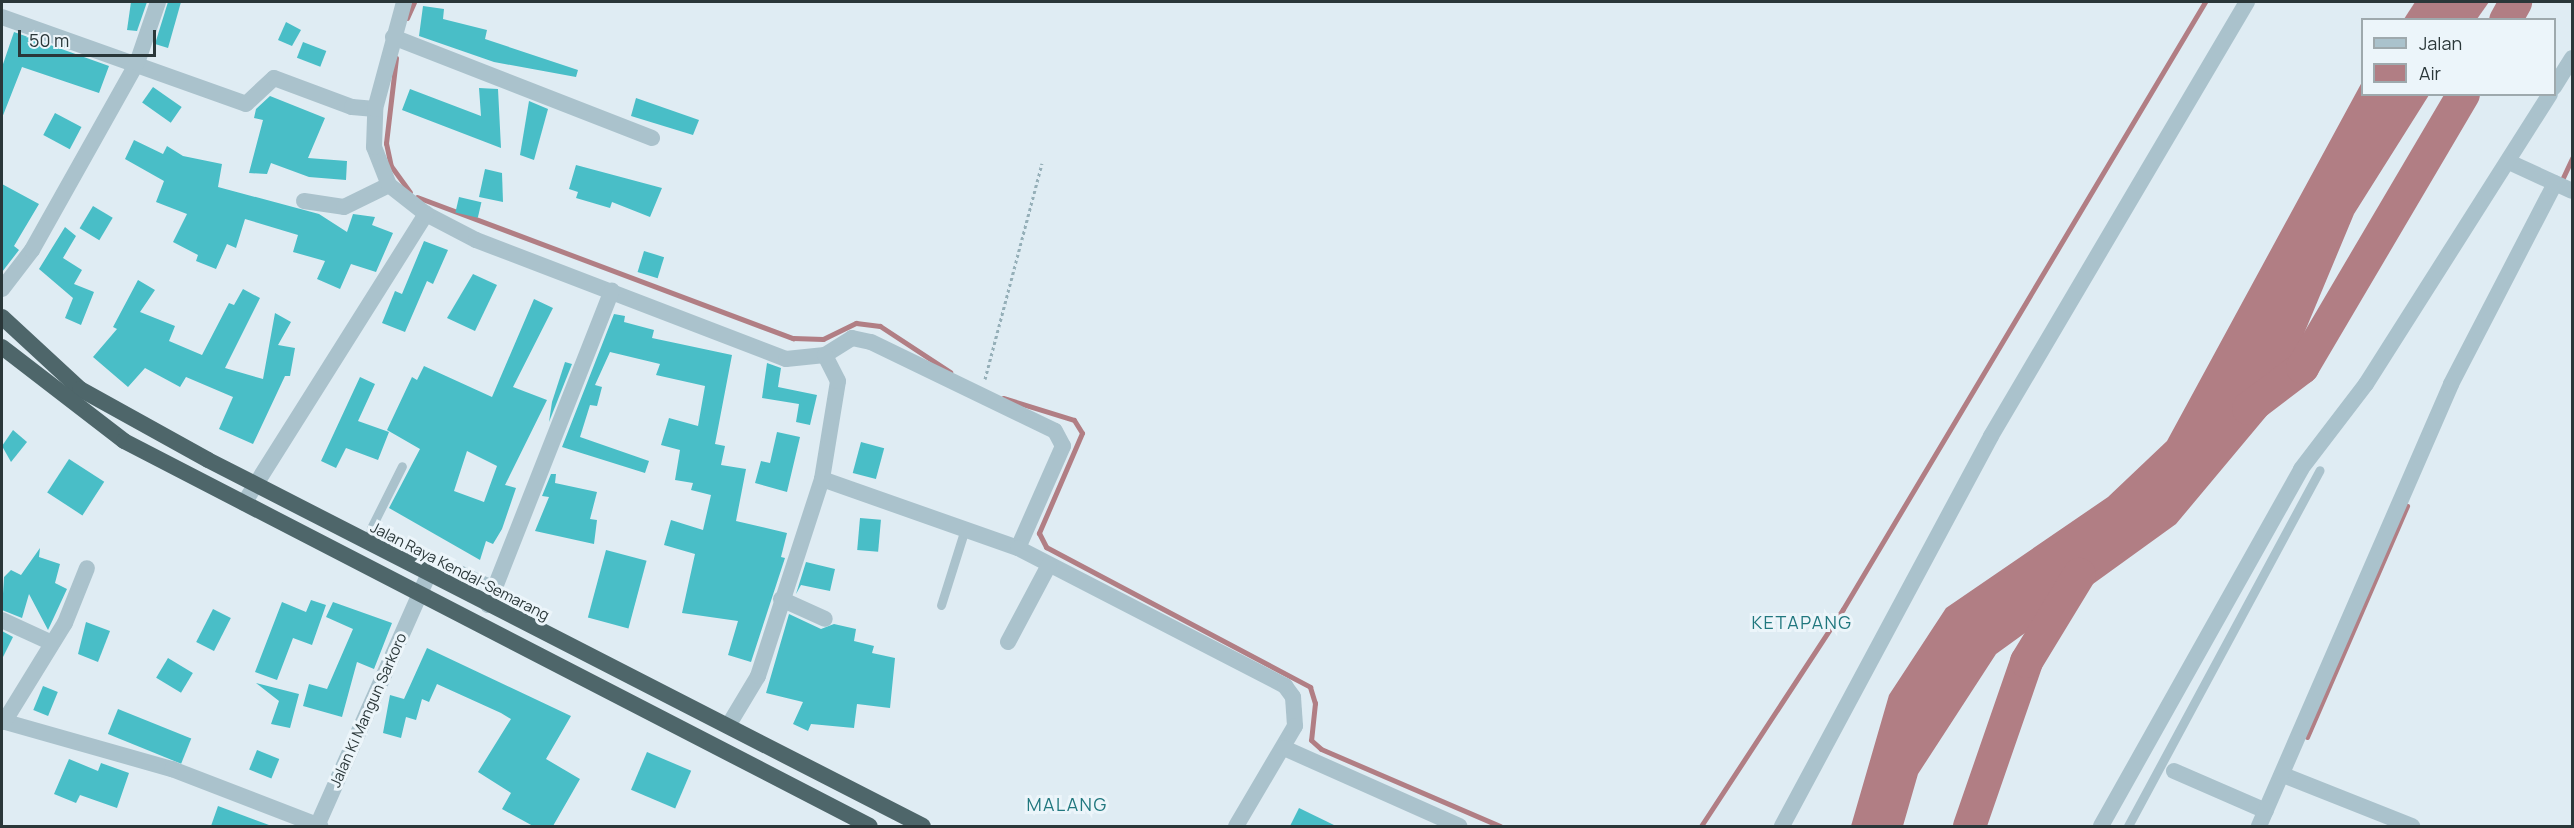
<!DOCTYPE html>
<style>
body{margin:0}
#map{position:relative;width:2574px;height:828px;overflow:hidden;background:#dfecf3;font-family:Manrope,sans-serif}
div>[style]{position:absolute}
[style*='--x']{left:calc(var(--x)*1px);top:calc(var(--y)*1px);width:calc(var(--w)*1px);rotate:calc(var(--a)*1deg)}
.water>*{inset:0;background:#b17e84}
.stream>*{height:5px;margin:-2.5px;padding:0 2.5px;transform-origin:2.5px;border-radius:2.5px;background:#b17e84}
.river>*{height:33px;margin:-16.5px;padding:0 16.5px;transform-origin:16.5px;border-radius:16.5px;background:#b17e84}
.building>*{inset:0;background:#49bec7;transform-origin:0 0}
.path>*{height:3px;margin-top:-1.5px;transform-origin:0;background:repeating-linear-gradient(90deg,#95afb8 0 3px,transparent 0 6px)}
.service>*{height:9px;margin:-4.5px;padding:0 4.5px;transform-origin:4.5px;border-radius:4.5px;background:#aac2cc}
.minor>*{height:16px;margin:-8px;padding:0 8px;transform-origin:8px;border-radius:8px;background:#aac2cc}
.tertiary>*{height:16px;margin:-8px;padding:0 8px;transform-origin:8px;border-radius:8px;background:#aac2cc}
.trunk>*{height:16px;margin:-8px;padding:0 8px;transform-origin:8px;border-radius:8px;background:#4e666a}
span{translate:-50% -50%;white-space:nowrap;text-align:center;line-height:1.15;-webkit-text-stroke:6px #ecf5fa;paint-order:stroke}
.street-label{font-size:15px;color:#2a3739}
.quarter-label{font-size:18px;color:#20777e;letter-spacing:1.5px}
.frame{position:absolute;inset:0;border:3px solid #2a3739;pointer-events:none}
.legend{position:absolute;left:2361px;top:18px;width:195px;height:78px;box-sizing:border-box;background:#ecf5fa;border:2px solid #9ea9ad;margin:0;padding:8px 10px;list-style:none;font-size:18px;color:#2a3739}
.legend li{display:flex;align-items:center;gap:12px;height:30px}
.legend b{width:30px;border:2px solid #9ea9ad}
.scale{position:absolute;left:18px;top:30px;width:138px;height:27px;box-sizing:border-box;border:3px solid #2a3739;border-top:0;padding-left:8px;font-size:18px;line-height:21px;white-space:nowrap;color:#2a3739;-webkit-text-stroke:4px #ecf5fa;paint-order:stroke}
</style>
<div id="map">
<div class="water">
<div style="clip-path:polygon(2415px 2px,2489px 2px,2477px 19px,2404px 19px)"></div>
<div style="clip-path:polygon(2362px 82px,2362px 94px,2429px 95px,2354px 214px,2273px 408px,2176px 524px,1996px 654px,1918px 774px,1903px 826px,1851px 826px,1889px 695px,1946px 608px,2108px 497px,2167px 441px)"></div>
</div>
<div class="stream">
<div style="--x:407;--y:18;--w:17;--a:-66"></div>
<div style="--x:396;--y:58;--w:86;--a:96.7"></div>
<div style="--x:386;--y:143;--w:24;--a:78"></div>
<div style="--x:391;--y:166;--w:32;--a:54"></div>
<div style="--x:2560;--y:184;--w:29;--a:-65"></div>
<div style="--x:417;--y:197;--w:402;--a:20.6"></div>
<div style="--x:793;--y:338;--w:30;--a:2"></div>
<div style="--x:823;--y:339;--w:37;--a:-26"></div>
<div style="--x:856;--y:323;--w:24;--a:7"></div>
<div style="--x:880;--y:326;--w:84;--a:33.3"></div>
<div style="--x:1003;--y:398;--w:74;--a:17.2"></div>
<div style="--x:1074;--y:420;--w:15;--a:58"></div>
<div style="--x:1082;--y:433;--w:109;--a:113.3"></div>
<div style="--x:1039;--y:533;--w:16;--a:63"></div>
<div style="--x:1046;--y:547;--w:299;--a:27.9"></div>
<div style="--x:1310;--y:687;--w:17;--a:73"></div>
<div style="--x:1315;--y:703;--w:37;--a:96"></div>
<div style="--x:1311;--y:740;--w:13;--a:42"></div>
<div style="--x:1321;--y:749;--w:195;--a:23.3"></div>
<div style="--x:2307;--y:737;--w:252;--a:-66.6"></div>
<div style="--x:1701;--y:826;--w:259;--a:-56.8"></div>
<div style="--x:1843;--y:609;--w:707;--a:-59.19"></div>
</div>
<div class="river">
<div style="--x:2505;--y:20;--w:21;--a:-61"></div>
<div style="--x:2248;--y:408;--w:68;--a:-37.2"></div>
<div style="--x:2302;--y:367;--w:317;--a:-59.5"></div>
<div style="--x:1969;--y:826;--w:175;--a:-70.9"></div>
<div style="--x:2026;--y:661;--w:102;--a:-58.7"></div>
</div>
<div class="building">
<div style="clip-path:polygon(131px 2px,147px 2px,137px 31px,127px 30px)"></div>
<div style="clip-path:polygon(168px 2px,181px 2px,168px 48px,155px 44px)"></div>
<div style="clip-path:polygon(423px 6px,444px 9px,443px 19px,487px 30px,485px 39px,578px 70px,576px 77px,494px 62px,419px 36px)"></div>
<div style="clip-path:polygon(286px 22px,301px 30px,292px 46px,278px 40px)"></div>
<div style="clip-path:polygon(14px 32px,109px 66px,99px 93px,22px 67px,2px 118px,2px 67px)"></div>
<div style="left:303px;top:42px;width:25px;height:17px;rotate:21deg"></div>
<div style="left:153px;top:87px;width:35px;height:19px;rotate:35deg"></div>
<div style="clip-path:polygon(479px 88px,498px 89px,501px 148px,402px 110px,410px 89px,481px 116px)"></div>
<div style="clip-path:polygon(270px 96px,325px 118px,308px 158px,347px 161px,346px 180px,309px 177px,271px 163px,267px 174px,249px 173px,263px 120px,254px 118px,256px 109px)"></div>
<div style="clip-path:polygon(636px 98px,699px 120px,693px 135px,631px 116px)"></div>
<div style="clip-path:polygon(529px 101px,548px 109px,534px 160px,520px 155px)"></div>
<div style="left:55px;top:113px;width:30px;height:25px;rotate:28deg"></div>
<div style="clip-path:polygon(134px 140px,163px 154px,167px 146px,183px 156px,222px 164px,218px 187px,319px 214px,347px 232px,353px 214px,375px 217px,372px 225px,393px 233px,376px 272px,351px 264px,340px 289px,317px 279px,325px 261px,293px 252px,298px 235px,245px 219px,236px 248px,227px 244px,216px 269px,196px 261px,198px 255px,173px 242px,187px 214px,156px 202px,164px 181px,125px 159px)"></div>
<div style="clip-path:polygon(576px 165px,662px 188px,650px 217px,612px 202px,610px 208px,576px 198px,578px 192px,569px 189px)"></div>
<div style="clip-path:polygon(485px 169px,502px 173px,503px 202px,479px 197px)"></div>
<div style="clip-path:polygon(2px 184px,39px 204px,14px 246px,19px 250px,2px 272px)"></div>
<div style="left:459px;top:197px;width:23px;height:16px;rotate:13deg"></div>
<div style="left:93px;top:206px;width:23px;height:26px;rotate:31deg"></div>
<div style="clip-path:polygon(65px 227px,76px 236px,63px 258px,82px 270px,74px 284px,94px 292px,81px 325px,65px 318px,73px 298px,39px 269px)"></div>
<div style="clip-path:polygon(424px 241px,448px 250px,433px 284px,427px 281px,405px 332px,382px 323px,395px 291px,402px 294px)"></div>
<div style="left:644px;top:251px;width:21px;height:22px;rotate:17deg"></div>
<div style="clip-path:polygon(473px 274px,497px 285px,475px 331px,447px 318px)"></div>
<div style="clip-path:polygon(138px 280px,155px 290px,140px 312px,175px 326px,169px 341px,202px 355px,229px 303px,234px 305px,243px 289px,260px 298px,225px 368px,263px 379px,275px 313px,291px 322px,278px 345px,295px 348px,290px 376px,285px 376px,253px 444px,219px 429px,233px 397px,186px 377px,180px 387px,145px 368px,128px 387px,93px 357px,117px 329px,113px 327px)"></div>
<div style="clip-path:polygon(evenodd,534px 299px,553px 308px,513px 387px,547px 400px,505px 485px,516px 488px,502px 529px,493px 544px,486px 541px,480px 560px,389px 508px,420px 449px,387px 430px,412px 377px,417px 380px,424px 366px,492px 397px,534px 299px,467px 451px,497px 466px,484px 502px,454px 491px,467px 451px)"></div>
<div style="clip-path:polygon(614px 314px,625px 316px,624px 322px,654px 330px,652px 338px,732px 355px,715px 444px,725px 446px,721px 465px,746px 469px,736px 521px,787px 533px,781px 557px,785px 558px,751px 662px,728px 655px,738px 621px,682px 613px,695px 554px,664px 545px,671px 520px,703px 530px,711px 495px,691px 490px,693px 483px,675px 480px,680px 450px,661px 445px,669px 418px,698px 426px,705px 386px,656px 375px,660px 364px,610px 352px,595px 385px,602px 387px,597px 406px,590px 405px,580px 437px,649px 461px,645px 473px,562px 447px)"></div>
<div style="clip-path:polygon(565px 362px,572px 364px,549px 422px,552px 402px)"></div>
<div style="clip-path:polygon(767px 363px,781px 368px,778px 387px,817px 395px,810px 425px,796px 422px,799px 404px,762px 398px)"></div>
<div style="clip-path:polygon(360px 377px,375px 384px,358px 421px,389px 432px,378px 460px,346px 448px,336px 468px,321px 461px)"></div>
<div style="clip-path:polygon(13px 430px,27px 442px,11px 462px,2px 446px)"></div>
<div style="clip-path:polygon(777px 432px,800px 437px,787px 492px,755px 483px,761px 461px,770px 463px)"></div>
<div style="left:861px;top:442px;width:24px;height:32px;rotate:15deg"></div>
<div style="left:69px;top:459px;width:42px;height:40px;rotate:33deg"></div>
<div style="clip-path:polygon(551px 474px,556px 474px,555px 483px,597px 492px,590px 519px,597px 520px,594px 544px,535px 531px,549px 497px,542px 496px)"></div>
<div style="left:860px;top:518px;width:21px;height:32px;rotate:5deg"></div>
<div style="clip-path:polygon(40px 548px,39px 557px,60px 564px,55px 583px,67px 589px,48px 630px,29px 594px,22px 618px,2px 610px,4px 577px,11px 570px,21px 575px)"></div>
<div style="left:606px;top:550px;width:42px;height:70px;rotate:15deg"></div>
<div style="clip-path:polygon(806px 562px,835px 569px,830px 591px,801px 585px,796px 594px)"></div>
<div style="clip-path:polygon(311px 600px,326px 605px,312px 645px,293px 638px,277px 680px,255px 672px,282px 602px,306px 612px)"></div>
<div style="clip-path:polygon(333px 602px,392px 623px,374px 669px,357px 662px,342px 717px,303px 706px,309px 684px,327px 689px,353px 629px,326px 617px)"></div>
<div style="left:213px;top:609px;width:20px;height:37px;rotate:27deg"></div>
<div style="clip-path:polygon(789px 614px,821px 629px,834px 624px,856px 629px,854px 641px,874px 646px,872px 653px,895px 658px,890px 708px,857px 704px,854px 728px,811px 724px,808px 731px,793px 724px,803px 702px,766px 693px)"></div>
<div style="clip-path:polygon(86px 622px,110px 631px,98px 662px,78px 654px)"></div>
<div style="clip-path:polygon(2px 631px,13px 637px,2px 659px)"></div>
<div style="clip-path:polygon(427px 648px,571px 716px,546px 759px,580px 779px,553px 826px,533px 826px,502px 809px,511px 793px,478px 772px,511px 719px,501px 713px,437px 684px,429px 702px,422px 699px,416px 720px,406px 717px,401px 738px,383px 733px,390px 695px,404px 699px)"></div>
<div style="left:168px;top:658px;width:29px;height:23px;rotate:31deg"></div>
<div style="clip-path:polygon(256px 683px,299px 694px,290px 728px,271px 724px,279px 701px)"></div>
<div style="left:43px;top:686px;width:16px;height:26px;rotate:22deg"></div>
<div style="left:118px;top:709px;width:79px;height:27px;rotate:22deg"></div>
<div style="left:257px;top:750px;width:24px;height:21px;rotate:22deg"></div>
<div style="left:647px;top:752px;width:48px;height:41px;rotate:23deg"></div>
<div style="clip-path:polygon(69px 759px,98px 771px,101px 763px,129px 773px,117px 808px,80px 795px,76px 803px,54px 794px)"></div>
<div style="clip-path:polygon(218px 806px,269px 825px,269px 826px,211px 826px)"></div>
<div style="clip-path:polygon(1299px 808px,1336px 826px,1290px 826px)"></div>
</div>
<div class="path">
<div style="--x:985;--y:379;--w:223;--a:-75.2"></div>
</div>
<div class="service">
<div style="--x:369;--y:545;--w:17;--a:-83"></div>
<div style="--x:371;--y:528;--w:69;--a:-63.4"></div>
<div style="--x:446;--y:584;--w:21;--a:-43"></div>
<div style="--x:461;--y:570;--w:37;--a:24"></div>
<div style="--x:941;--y:605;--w:80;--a:-72.5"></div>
<div style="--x:2128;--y:826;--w:404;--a:-61.7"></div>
</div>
<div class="minor">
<div style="--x:2;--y:17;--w:259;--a:19.6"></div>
<div style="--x:246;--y:104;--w:38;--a:-43"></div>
<div style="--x:274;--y:78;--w:83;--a:20.4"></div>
<div style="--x:352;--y:107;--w:23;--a:5"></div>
<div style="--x:393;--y:37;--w:278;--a:21.3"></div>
<div style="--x:2554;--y:87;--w:34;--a:-58"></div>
<div style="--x:2509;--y:162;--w:69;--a:24.7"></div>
<div style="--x:304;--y:201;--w:40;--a:8.5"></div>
<div style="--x:344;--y:207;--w:50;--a:-26.1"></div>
<div style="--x:426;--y:214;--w:56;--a:27.5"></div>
<div style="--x:476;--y:240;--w:332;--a:21"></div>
<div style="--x:786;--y:359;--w:39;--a:-6"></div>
<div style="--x:825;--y:355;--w:32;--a:-32"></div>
<div style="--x:852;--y:338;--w:19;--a:12"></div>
<div style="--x:871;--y:342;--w:204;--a:25.8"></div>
<div style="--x:1055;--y:431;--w:17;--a:62"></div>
<div style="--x:1063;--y:446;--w:111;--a:113.8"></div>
<div style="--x:2;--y:289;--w:49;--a:-52.4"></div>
<div style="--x:32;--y:250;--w:214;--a:-60.7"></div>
<div style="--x:137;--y:63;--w:65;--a:-71"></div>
<div style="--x:822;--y:479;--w:208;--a:19.4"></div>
<div style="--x:1018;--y:548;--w:301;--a:27.3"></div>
<div style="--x:1285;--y:686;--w:14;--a:54"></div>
<div style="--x:1293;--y:697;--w:29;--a:86"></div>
<div style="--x:1295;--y:726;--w:116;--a:120.5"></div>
<div style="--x:781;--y:599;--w:48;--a:24.4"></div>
<div style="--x:488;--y:605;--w:338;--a:-68.5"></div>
<div style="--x:2;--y:620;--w:55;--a:24.7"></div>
<div style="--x:1008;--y:642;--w:87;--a:-62"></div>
<div style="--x:2;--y:721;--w:177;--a:15.8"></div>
<div style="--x:172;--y:769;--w:159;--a:21.1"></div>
<div style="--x:4;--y:722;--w:116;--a:-58.4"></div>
<div style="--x:65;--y:623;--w:59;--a:-68.2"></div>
<div style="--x:728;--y:726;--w:58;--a:-59"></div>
<div style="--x:758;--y:676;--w:207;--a:-72"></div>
<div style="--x:822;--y:479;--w:99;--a:-80.7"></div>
<div style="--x:838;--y:381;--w:29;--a:-117"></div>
<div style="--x:1284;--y:748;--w:192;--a:24"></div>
<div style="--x:2174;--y:771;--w:100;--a:23.5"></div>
<div style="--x:2283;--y:775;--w:139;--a:21.6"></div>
<div style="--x:317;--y:826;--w:274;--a:-66.1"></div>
<div style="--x:1782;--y:826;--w:442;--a:-61.8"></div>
<div style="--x:1991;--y:436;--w:504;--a:-59.47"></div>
<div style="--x:2101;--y:826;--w:409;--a:-60.7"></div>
<div style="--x:2301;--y:469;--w:107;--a:-52.6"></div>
<div style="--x:2366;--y:384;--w:343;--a:-57.6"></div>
<div style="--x:2259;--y:826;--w:482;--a:-66.5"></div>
<div style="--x:2451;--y:384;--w:226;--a:-62.6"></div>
</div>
<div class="tertiary">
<div style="--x:244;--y:503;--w:342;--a:-57.8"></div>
<div style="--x:426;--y:214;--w:47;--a:-141.9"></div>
<div style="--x:389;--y:185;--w:41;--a:-111.5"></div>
<div style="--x:374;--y:147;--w:38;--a:-88"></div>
<div style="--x:375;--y:109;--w:111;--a:-74.8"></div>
</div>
<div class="trunk">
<div style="--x:2;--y:317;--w:106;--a:42.7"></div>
<div style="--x:80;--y:389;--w:146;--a:29"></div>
<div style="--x:208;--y:460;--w:803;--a:27.11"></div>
<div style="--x:2;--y:347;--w:154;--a:37.6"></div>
<div style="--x:124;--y:441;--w:839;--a:27.3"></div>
</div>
<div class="street-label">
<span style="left:460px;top:571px;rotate:27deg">Jalan Raya Kendal-Semarang</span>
<span style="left:368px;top:710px;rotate:-66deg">Jalan Ki Mangun Sarkoro</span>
</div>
<div class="quarter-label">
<span style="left:1802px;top:622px">KETAPANG</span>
<span style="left:1067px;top:804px">MALANG</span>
</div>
<div class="frame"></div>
<ul class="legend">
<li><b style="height:8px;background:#aac2cc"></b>Jalan</li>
<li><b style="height:16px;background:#b17e84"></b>Air</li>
</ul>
<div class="scale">50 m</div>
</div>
